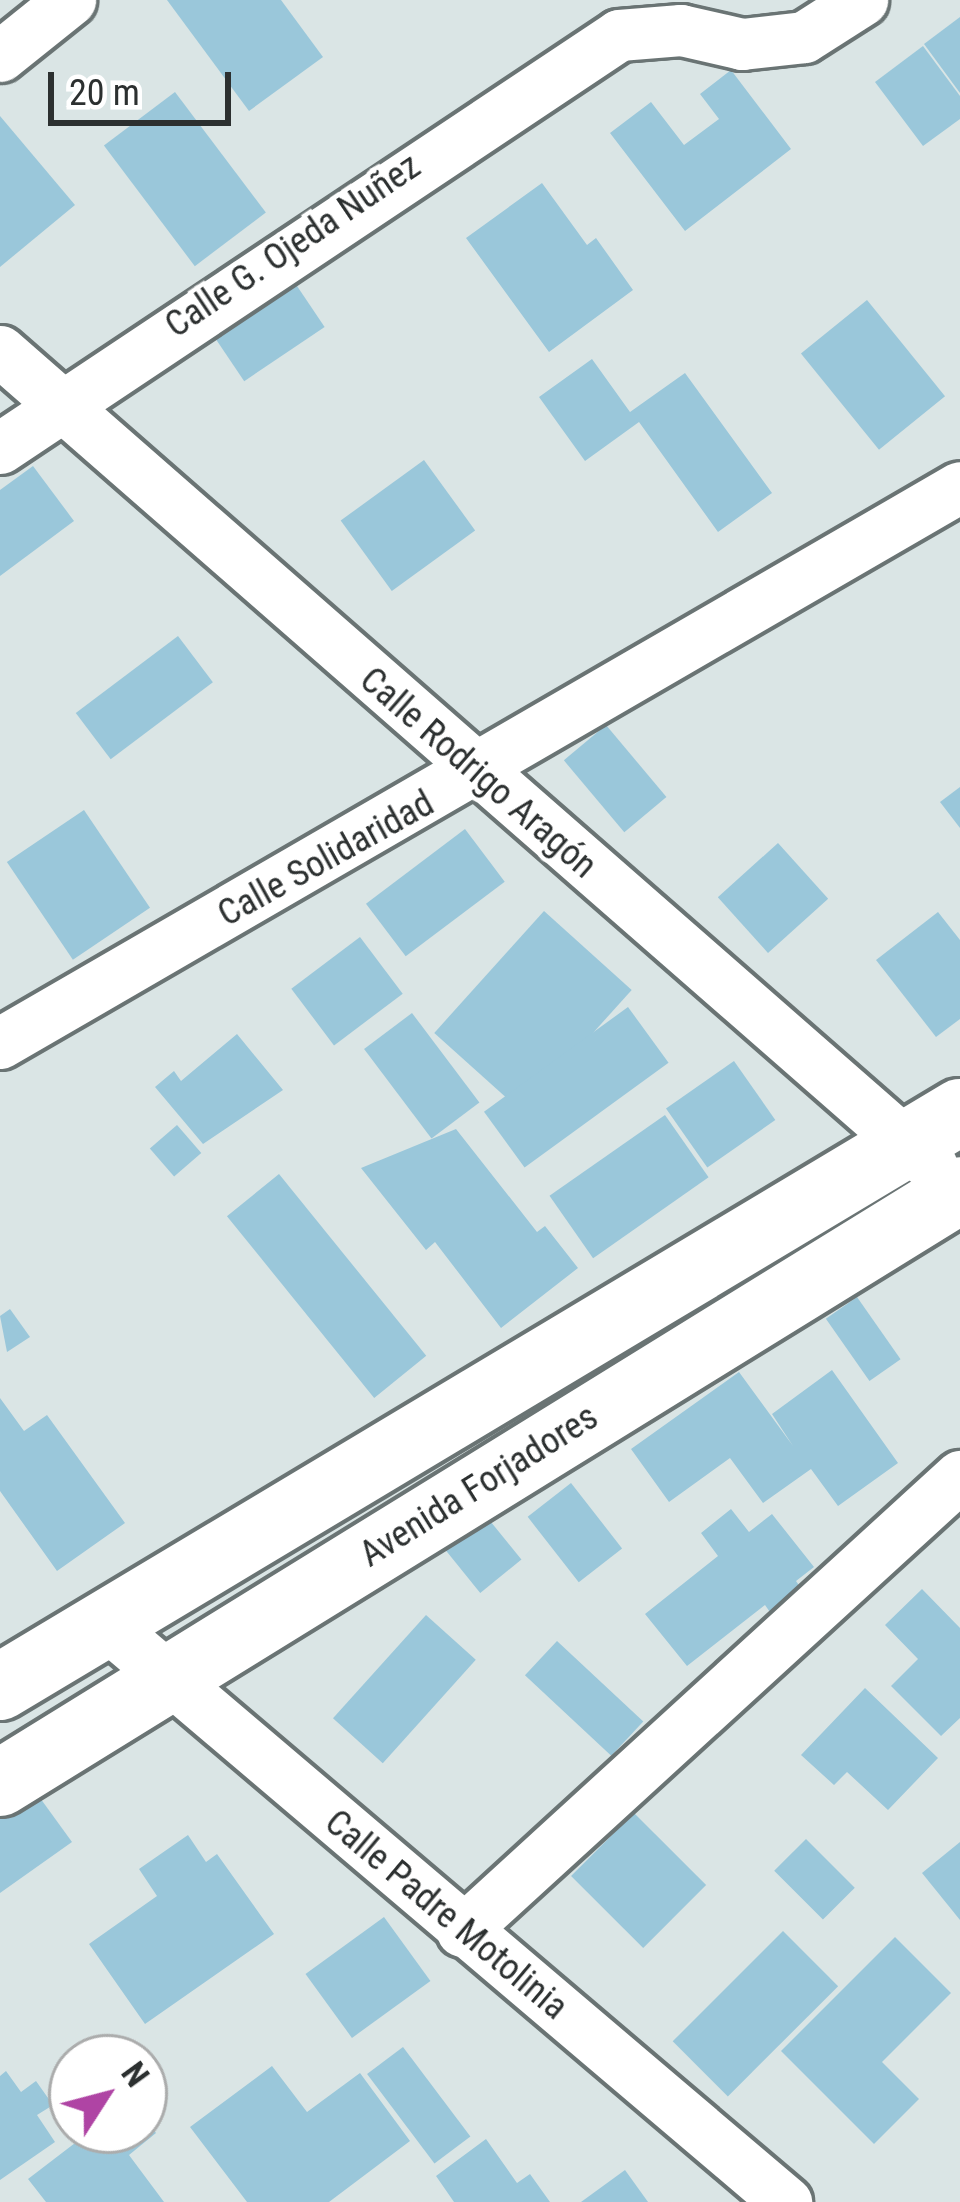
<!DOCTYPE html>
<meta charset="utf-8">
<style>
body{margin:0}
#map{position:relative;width:960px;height:2202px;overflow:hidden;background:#dae5e5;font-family:"Roboto Condensed",sans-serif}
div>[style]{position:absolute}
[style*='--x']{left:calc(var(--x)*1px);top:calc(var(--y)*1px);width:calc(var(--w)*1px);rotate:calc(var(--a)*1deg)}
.building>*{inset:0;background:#9ac7da;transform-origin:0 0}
.roads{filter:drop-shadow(3px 0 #6a7474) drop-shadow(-3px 0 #6a7474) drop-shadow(0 3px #6a7474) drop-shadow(0 -3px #6a7474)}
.minor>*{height:51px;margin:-25.5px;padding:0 25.5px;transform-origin:25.5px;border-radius:25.5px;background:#fff}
.secondary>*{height:66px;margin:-33px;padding:0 33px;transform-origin:33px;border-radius:33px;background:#fff}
span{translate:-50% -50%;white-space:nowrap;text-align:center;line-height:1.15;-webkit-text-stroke:9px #fff;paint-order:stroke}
.street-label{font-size:36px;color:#2c3030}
.north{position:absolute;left:48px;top:2034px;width:120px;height:120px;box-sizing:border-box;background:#fff;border:3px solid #abacac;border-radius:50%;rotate:54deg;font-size:33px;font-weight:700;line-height:48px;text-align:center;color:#2c3030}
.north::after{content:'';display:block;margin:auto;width:42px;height:54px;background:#af44a4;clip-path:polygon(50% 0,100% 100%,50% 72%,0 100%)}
.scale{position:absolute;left:48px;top:72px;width:183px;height:54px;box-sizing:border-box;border:6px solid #2c3030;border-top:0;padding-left:15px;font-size:36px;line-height:42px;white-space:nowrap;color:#2c3030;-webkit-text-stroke:9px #fff;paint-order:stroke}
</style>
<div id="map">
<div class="building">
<div style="clip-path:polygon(167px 0,281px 0,323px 57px,249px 111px)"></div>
<div style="clip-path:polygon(960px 17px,960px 93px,924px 44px)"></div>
<div style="clip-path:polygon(923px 46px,960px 96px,960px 119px,923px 146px,875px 82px)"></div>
<div style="clip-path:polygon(731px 70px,791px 149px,685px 231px,610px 133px,651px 102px,684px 145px,719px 119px,700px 94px)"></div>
<div style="left:175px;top:92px;width:151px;height:89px;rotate:53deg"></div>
<div style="clip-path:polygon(0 116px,75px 205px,0 267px)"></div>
<div style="clip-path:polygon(542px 183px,587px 245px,596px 238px,633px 290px,549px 352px,466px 238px)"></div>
<div style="left:295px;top:283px;width:53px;height:97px;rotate:56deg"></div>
<div style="left:867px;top:300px;width:124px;height:85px;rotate:51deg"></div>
<div style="clip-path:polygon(592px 359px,630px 412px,685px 373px,772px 493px,718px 532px,639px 422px,585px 461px,539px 397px)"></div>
<div style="left:424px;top:460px;width:87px;height:103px;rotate:54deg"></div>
<div style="clip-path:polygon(33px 466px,74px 521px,0 576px,0 490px)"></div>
<div style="left:178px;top:636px;width:58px;height:128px;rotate:53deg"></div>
<div style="left:606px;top:725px;width:94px;height:55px;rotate:50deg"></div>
<div style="clip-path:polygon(960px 787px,960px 828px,940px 802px)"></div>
<div style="left:84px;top:810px;width:118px;height:93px;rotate:56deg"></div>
<div style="left:465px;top:829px;width:66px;height:124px;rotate:53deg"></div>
<div style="left:778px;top:843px;width:75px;height:81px;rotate:48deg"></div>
<div style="left:544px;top:911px;width:118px;height:164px;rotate:42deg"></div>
<div style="clip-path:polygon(938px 912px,960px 940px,960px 1019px,936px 1037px,876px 960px)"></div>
<div style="left:360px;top:937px;width:71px;height:86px;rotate:53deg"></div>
<div style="left:628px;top:1007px;width:69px;height:178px;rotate:54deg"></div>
<div style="left:412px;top:1013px;width:112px;height:60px;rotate:53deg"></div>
<div style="clip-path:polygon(237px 1034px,283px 1090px,203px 1144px,155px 1087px,174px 1071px,181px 1081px)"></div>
<div style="left:734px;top:1061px;width:72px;height:83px;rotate:55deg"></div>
<div style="left:665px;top:1115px;width:76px;height:141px;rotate:55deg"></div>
<div style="left:177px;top:1125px;width:37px;height:36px;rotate:49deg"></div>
<div style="clip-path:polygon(456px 1129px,537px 1232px,545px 1226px,578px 1268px,501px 1328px,435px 1242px,426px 1250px,361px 1168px)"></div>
<div style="left:279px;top:1174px;width:234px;height:67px;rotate:51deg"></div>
<div style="left:857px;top:1297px;width:76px;height:38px;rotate:55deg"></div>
<div style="clip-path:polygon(10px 1309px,30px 1337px,7px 1352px,0 1316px)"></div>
<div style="clip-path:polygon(832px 1370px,898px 1463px,838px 1506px,811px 1469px,763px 1503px,730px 1458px,669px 1502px,631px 1449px,739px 1372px,793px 1446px,772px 1414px)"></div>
<div style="clip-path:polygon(0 1398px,24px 1431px,47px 1415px,125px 1523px,57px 1571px,0 1491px)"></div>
<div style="left:571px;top:1483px;width:83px;height:55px;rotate:52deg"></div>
<div style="left:478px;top:1506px;width:69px;height:53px;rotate:51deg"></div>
<div style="clip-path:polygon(731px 1509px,749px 1532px,772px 1514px,814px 1567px,796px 1581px,803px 1591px,772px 1615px,765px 1605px,687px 1666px,645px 1614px,718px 1556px,701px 1533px)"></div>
<div style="clip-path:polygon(922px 1589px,960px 1628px,960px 1718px,941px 1736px,891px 1686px,918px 1659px,885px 1625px)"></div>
<div style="left:426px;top:1615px;width:67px;height:139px;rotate:42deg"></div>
<div style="left:557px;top:1641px;width:118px;height:47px;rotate:43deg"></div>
<div style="clip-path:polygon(865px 1688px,938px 1758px,888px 1810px,847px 1772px,834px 1785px,801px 1755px)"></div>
<div style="clip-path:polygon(35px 1791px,72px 1842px,0 1893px,0 1815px)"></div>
<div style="left:634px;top:1813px;width:102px;height:89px;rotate:45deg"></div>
<div style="clip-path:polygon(188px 1835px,206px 1862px,217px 1854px,274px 1934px,145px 2024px,89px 1944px,157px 1896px,139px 1869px)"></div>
<div style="left:806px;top:1839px;width:69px;height:45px;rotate:45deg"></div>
<div style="clip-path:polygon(960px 1842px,960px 1920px,922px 1873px)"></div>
<div style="left:384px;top:1917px;width:79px;height:97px;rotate:54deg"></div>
<div style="left:783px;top:1931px;width:78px;height:156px;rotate:45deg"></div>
<div style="clip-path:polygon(895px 1937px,951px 1993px,882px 2062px,919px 2099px,874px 2144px,781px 2051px)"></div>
<div style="left:403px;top:2047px;width:112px;height:45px;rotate:53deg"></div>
<div style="clip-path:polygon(272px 2066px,307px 2112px,360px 2073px,410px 2141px,329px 2202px,247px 2202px,190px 2127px)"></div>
<div style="clip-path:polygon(6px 2071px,21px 2092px,36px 2081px,53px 2105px,37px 2115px,55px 2142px,0 2180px,0 2076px)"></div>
<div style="clip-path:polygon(144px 2117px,156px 2133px,129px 2155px,164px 2202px,46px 2202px,28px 2179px,92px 2130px,144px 2130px)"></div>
<div style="clip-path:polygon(486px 2139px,517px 2183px,530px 2174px,550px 2202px,454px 2202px,436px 2176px)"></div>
<div style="clip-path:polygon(625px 2170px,648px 2202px,581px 2202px)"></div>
</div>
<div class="roads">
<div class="minor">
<div style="--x:0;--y:56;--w:90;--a:-38.7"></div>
<div style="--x:0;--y:351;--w:1238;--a:41.17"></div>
<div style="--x:0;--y:448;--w:744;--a:-33.71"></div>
<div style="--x:619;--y:35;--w:62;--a:-4.6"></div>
<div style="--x:681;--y:30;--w:63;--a:12.9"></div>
<div style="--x:742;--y:44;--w:62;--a:-6.4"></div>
<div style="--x:804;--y:37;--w:69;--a:-32.5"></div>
<div style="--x:0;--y:1043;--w:1109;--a:-30.08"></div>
<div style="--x:108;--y:1626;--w:890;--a:40.35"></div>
<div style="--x:462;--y:1931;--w:675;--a:-42.42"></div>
</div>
<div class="secondary">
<div style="--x:0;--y:1687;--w:1119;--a:-30.92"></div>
<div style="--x:0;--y:1783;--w:1128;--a:-31.7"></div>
</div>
</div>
<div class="street-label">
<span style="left:293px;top:246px;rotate:-34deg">Calle G. Ojeda Nuñez</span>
<span style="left:478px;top:773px;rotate:41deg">Calle Rodrigo Aragón</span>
<span style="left:326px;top:859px;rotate:-29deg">Calle Solidaridad</span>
<span style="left:479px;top:1486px;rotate:-32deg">Avenida Forjadores</span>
<span style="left:446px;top:1915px;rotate:40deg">Calle Padre Motolinia</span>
</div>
<div class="north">N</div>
<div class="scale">20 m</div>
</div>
